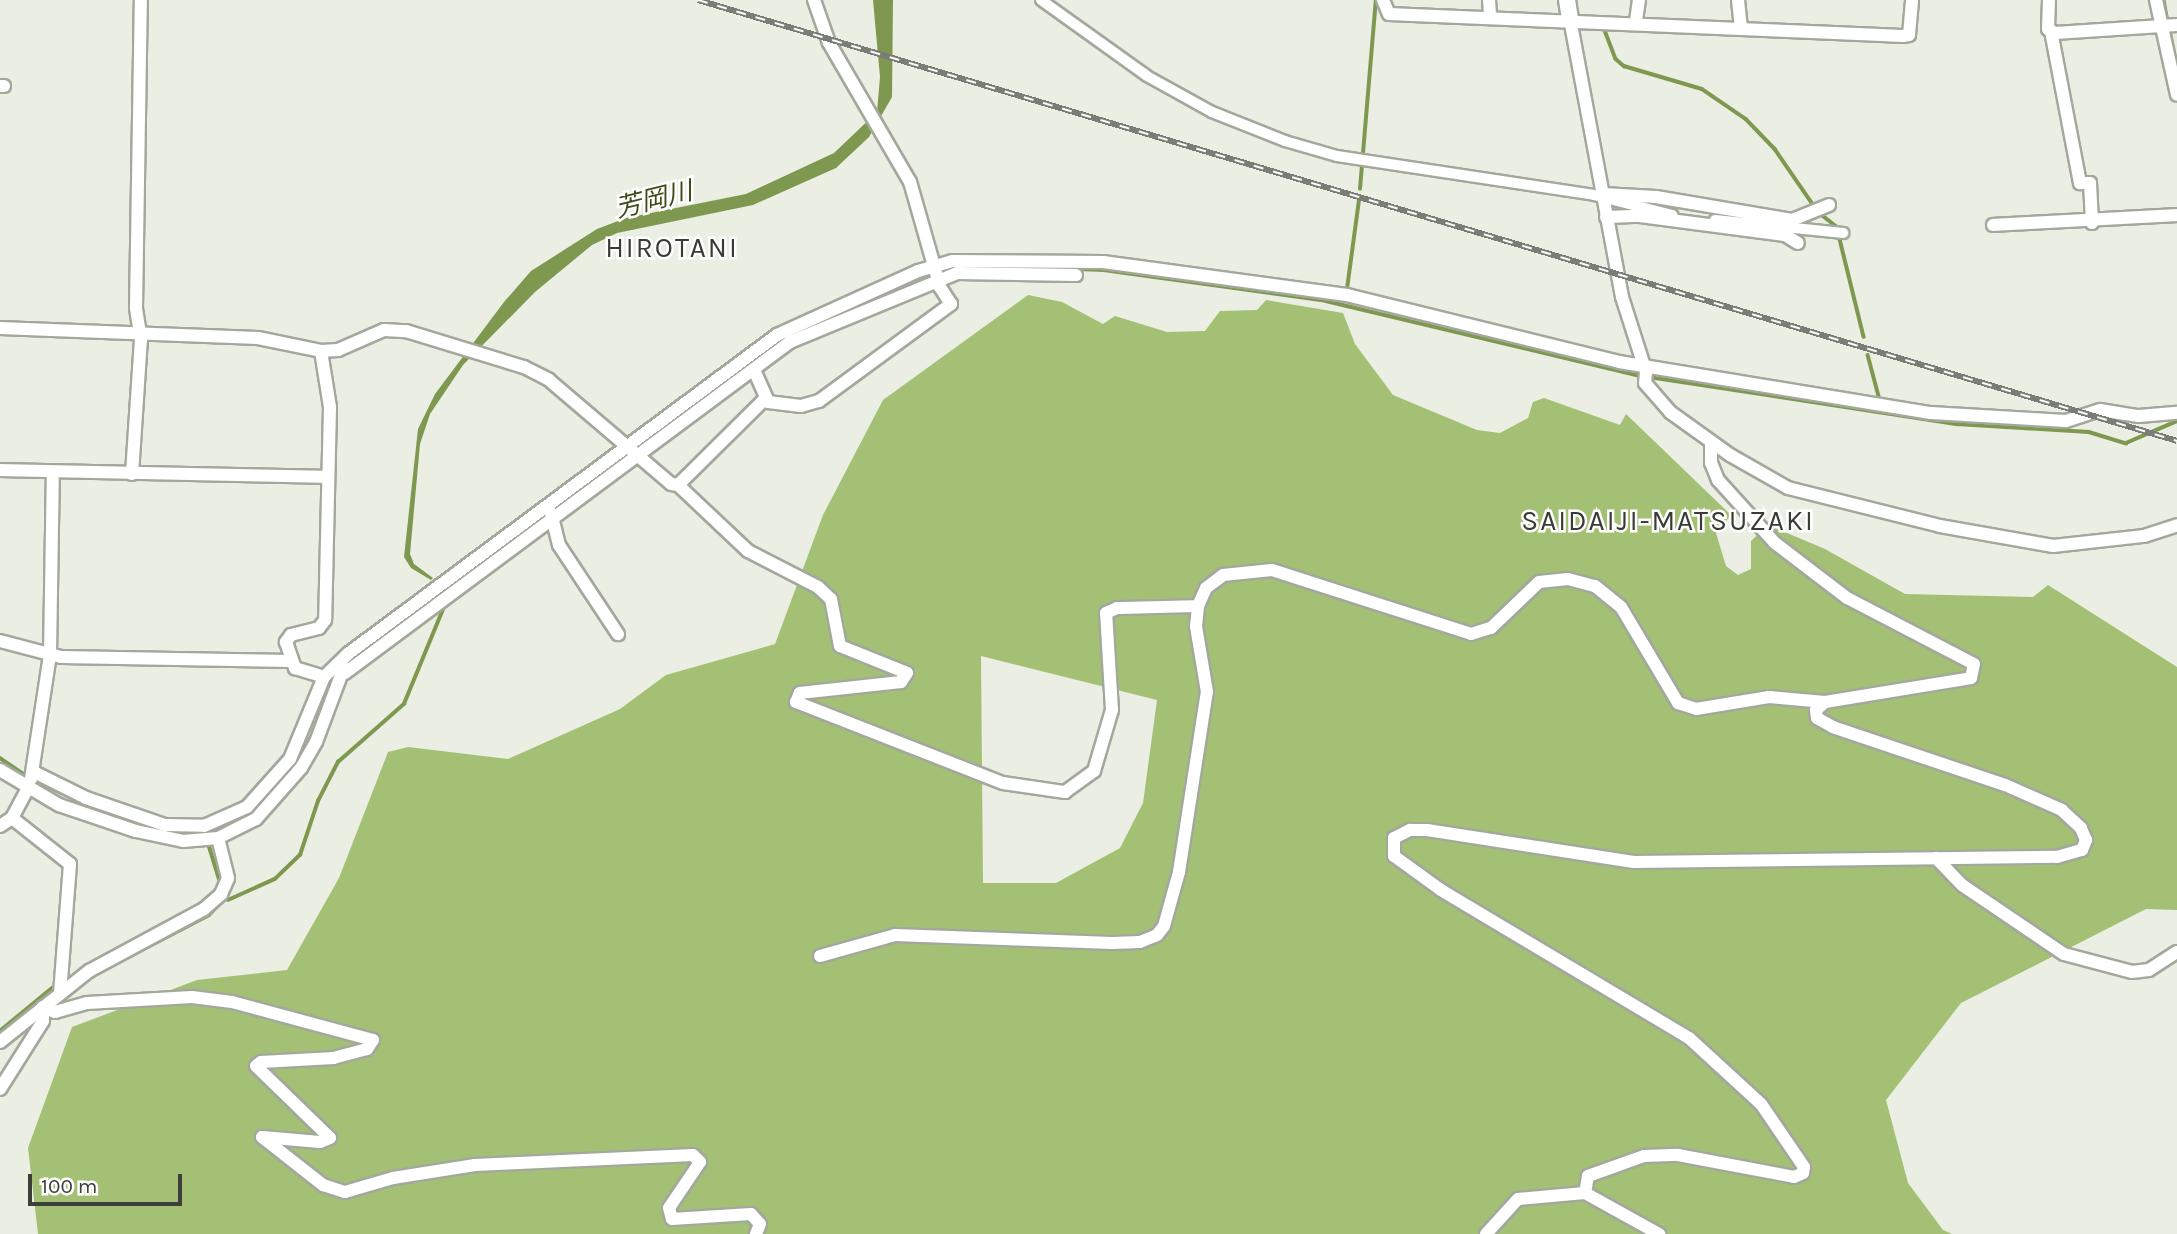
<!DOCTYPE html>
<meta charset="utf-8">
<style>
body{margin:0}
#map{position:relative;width:2177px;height:1234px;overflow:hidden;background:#eaeee3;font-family:Karla,"Noto Sans JP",sans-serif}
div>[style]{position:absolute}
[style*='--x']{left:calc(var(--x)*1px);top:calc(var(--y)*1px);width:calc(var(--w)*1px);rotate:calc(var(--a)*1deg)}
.forest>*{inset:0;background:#a4c075}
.water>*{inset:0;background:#7e994f}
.stream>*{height:3.5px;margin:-1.75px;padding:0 1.75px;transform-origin:1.75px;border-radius:1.75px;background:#7e994f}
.roads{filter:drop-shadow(2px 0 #a3a89d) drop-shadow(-2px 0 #a3a89d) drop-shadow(0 2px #a3a89d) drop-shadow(0 -2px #a3a89d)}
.pedestrian>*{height:10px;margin:-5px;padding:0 5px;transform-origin:5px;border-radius:5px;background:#fff}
.minor>*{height:12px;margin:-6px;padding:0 6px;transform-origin:6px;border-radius:6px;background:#fff}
.tertiary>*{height:16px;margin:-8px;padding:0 8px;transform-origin:8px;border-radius:8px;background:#fff}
.rail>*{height:6px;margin-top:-3px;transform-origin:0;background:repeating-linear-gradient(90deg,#fff 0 10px,#7a7d76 0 20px);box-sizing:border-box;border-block:2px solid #7a7d76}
span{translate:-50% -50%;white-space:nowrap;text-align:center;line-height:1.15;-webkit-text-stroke:5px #fff;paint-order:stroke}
.water-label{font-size:26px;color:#3b4d17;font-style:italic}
.quarter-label{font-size:28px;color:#393c34;letter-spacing:2px}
.scale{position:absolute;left:28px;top:1174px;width:154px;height:32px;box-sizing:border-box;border:4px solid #3c3e39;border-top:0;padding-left:9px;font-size:21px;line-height:24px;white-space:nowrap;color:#3c3e39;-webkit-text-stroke:5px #fff;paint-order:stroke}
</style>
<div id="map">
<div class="forest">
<div style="clip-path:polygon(evenodd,1028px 295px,1062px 302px,1103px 324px,1115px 316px,1167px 332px,1205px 331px,1220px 311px,1257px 310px,1266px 300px,1343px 313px,1355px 344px,1393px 395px,1477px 430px,1500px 433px,1528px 418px,1533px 402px,1544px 398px,1620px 425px,1626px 414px,1731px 515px,1716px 533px,1726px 566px,1738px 575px,1751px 569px,1751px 541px,1768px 525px,1825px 549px,1905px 594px,2033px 597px,2048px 585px,2177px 667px,2177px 910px,2146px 909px,1961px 1003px,1886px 1100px,1908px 1183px,1943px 1230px,1952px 1234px,38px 1234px,28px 1148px,72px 1027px,197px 980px,287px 970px,339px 878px,388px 752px,408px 747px,508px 759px,620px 709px,666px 675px,775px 644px,823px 515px,883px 400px,1028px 295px,981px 656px,1157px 700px,1143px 803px,1120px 848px,1056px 883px,983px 883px,981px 656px)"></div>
</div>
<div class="water">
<div style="clip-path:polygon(873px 0,893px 0,892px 97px,869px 137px,836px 168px,753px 205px,617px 233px,592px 245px,535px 292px,463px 365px,430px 414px,420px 444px,410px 554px,414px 564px,433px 578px,431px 580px,411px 568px,404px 557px,418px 429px,435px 394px,504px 302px,531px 271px,597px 229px,626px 218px,746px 194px,834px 153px,877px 112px,880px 77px)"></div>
</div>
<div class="stream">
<div style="--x:2164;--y:0;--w:22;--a:80"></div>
<div style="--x:1604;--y:28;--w:33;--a:69"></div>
<div style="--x:1616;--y:59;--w:11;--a:41"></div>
<div style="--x:1624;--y:66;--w:81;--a:16.4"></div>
<div style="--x:1702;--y:89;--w:53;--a:34.3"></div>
<div style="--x:1746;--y:119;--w:42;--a:46"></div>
<div style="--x:1775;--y:149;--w:69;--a:55.6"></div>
<div style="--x:2170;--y:30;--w:27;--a:80"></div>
<div style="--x:1360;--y:189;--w:190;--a:-85.2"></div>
<div style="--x:1818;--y:212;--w:24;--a:38"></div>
<div style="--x:1837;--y:227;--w:113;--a:76.2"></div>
<div style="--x:1054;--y:268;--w:50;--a:2.3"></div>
<div style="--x:1104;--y:270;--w:224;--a:7.9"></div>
<div style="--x:1326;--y:301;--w:324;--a:13.4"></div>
<div style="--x:1347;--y:289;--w:90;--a:-82.3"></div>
<div style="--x:829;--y:318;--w:112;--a:-22.7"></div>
<div style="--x:1868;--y:355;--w:47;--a:75.1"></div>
<div style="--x:743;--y:370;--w:56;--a:-37.7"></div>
<div style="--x:1649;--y:377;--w:312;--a:8.7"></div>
<div style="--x:1957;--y:424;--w:132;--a:3.5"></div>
<div style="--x:2089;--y:432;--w:39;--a:17"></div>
<div style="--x:2126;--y:443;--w:56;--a:-23.3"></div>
<div style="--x:411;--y:616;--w:207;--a:-36.5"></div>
<div style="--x:298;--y:755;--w:83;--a:-67.4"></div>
<div style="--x:0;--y:758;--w:32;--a:34"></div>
<div style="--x:34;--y:780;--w:52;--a:25.1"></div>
<div style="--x:256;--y:806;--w:34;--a:-47"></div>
<div style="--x:216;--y:827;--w:20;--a:-24"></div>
<div style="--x:171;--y:831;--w:20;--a:0"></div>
<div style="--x:208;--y:842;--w:41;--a:72.9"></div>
<div style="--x:228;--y:900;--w:51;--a:-24.1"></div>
<div style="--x:275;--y:879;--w:35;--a:-44"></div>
<div style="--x:300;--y:855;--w:57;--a:-71.6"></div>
<div style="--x:318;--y:801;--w:44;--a:-62.9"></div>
<div style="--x:338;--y:762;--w:88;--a:-41.3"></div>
<div style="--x:404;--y:704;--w:110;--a:-67.6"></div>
<div style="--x:90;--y:977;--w:134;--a:-27.5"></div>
<div style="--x:209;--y:915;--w:25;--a:-47"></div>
<div style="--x:0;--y:1031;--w:67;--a:-39.6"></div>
</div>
<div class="roads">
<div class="pedestrian">
<div style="--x:1041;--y:0;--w:130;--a:35.6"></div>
<div style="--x:1147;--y:76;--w:74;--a:29"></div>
<div style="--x:1212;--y:112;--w:79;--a:21.7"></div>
<div style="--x:1285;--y:141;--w:54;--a:16.1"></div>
<div style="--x:1337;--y:156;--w:260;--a:8.6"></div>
<div style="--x:1594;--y:195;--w:81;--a:14.4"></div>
<div style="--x:1715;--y:220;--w:129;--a:5.8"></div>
</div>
<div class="minor">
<div style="--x:1383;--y:0;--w:15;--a:67"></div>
<div style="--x:1389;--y:14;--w:514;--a:2.45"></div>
<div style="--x:1903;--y:36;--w:6;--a:-9"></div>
<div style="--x:1909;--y:35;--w:35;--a:-85"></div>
<div style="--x:1489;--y:0;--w:16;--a:86"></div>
<div style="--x:1738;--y:0;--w:27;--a:84"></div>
<div style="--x:2049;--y:0;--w:29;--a:92"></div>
<div style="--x:2048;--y:29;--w:8;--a:30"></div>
<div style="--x:2055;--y:33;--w:122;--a:-3.8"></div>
<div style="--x:2156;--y:0;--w:97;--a:77.5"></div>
<div style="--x:1570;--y:19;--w:283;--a:79.4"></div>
<div style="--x:1622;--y:297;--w:79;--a:72.3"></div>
<div style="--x:1646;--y:372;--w:11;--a:95"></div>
<div style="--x:1645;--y:383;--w:38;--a:49"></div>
<div style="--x:1670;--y:412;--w:74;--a:35.6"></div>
<div style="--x:1730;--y:455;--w:67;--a:29.6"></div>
<div style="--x:1788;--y:488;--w:157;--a:14"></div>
<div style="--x:1940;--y:526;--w:115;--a:10"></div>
<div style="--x:2053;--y:546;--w:92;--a:-6.3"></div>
<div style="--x:2144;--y:536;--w:35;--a:-18"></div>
<div style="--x:1636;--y:21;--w:21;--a:-82"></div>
<div style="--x:2051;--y:31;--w:155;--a:79.2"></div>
<div style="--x:2080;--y:183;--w:10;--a:0"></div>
<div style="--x:2090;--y:183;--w:40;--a:87.1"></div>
<div style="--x:0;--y:86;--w:4;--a:0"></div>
<div style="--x:1603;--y:194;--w:53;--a:3.2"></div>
<div style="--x:1656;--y:197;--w:138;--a:9.6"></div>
<div style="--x:1792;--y:220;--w:40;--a:-22"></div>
<div style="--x:1606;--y:217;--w:34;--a:-2"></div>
<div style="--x:1640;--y:216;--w:146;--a:7.5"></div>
<div style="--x:1785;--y:235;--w:15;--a:32"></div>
<div style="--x:1993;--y:225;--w:184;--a:-3.1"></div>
<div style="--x:0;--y:328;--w:258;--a:2.2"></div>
<div style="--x:258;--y:338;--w:64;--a:11.7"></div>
<div style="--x:321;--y:351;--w:17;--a:-3"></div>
<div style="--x:338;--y:350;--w:50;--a:-23.5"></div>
<div style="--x:384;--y:330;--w:22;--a:3"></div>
<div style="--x:406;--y:331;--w:123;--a:17"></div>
<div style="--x:524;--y:367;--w:28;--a:27"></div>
<div style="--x:549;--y:380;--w:160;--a:40.4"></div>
<div style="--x:671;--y:484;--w:7;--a:8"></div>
<div style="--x:678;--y:485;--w:124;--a:-44.7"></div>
<div style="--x:321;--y:351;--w:57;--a:80.9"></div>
<div style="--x:330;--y:407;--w:213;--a:91.3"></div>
<div style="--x:325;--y:620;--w:10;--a:127"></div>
<div style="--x:319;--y:628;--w:29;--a:166"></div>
<div style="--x:291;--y:635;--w:9;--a:126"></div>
<div style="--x:286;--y:642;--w:28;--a:71"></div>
<div style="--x:295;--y:668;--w:30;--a:17"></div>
<div style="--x:754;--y:370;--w:35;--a:66"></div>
<div style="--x:768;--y:402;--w:33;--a:7"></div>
<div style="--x:801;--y:406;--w:19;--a:-16"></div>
<div style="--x:819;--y:401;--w:164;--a:-36.3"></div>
<div style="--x:951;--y:304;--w:20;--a:-123"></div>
<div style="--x:940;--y:287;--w:109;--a:-105.9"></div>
<div style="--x:910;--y:182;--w:161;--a:-120.2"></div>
<div style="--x:829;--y:43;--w:46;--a:-109.2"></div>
<div style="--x:0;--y:470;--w:327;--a:1.2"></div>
<div style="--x:132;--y:474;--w:134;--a:-86.2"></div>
<div style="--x:141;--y:340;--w:32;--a:-99"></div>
<div style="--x:136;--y:308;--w:308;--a:-89.1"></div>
<div style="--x:678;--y:485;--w:96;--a:43.3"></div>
<div style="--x:748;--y:551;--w:79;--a:27.2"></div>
<div style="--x:818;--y:587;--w:18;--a:43"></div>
<div style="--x:831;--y:599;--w:48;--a:79.2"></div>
<div style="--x:840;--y:646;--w:72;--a:21.9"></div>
<div style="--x:907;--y:673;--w:11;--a:124"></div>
<div style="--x:901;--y:682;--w:102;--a:173.8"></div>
<div style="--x:800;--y:693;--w:10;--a:114"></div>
<div style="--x:796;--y:702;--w:222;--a:21.4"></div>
<div style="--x:1003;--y:783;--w:63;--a:8.3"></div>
<div style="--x:1065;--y:792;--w:36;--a:-36"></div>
<div style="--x:1094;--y:771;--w:64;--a:-73.6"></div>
<div style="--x:1112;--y:710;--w:97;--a:-93.5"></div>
<div style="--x:1106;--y:613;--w:12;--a:-24"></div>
<div style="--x:1117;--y:608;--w:81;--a:-1.4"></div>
<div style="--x:551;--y:513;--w:33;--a:76"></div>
<div style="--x:559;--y:545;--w:107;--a:56.5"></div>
<div style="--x:0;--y:641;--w:63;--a:14.7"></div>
<div style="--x:61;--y:657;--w:230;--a:1"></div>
<div style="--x:345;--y:673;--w:555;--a:-36.64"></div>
<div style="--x:790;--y:342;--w:181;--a:-22.4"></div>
<div style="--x:957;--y:273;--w:119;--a:1"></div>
<div style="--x:0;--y:770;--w:69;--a:30.7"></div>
<div style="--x:59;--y:805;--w:81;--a:18.7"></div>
<div style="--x:136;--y:831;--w:48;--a:12"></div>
<div style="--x:183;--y:841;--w:35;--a:-5"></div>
<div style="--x:218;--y:838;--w:42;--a:-26.6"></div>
<div style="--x:256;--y:819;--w:68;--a:-48.6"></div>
<div style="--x:301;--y:768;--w:30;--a:-60"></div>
<div style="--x:316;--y:742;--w:80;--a:-69.5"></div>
<div style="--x:34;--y:772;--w:58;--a:26.6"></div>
<div style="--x:86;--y:798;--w:83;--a:18.9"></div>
<div style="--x:165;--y:825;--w:39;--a:1"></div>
<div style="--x:204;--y:826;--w:47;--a:-23.8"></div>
<div style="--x:247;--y:807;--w:64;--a:-48.1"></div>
<div style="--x:290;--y:759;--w:89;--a:-67.5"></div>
<div style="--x:324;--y:677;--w:35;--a:-44"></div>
<div style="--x:349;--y:653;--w:533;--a:-36.61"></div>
<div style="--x:777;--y:335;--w:155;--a:-24.4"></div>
<div style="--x:918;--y:271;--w:35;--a:-16"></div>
<div style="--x:952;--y:261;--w:151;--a:0.4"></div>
<div style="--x:1103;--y:262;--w:246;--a:7.7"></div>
<div style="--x:1347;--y:295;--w:280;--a:13.8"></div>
<div style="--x:1619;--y:362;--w:316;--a:9.3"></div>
<div style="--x:1931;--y:413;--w:135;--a:3.4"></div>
<div style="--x:2066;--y:421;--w:36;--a:-18"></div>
<div style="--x:2100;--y:410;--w:39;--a:9"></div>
<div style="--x:2139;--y:416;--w:38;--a:-5"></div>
<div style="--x:31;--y:779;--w:125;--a:-81.3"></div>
<div style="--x:50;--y:655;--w:182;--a:-89.1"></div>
<div style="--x:12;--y:818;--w:74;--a:38.4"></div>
<div style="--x:70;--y:864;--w:129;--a:94.4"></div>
<div style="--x:0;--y:826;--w:14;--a:-34"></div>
<div style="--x:12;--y:818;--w:34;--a:-62"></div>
<div style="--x:1936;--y:858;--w:37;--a:46"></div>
<div style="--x:1962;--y:885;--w:123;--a:34.1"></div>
<div style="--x:2064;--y:954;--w:70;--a:14.8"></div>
<div style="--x:2132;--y:972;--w:17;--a:-7"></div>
<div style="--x:2149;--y:970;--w:33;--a:-33"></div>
<div style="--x:820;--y:956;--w:78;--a:-15.6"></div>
<div style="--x:895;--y:935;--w:217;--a:2.1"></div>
<div style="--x:1112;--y:943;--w:28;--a:-2"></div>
<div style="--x:1140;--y:942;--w:18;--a:-22"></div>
<div style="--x:1157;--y:935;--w:11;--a:-52"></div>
<div style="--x:1164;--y:926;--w:56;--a:-74.5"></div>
<div style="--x:1179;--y:872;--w:182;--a:-81.2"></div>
<div style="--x:1207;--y:692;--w:67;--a:-99.5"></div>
<div style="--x:1196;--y:626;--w:20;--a:-84"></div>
<div style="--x:1198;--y:606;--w:20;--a:-66"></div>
<div style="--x:1206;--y:588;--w:21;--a:-37"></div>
<div style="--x:1223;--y:575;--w:49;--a:-5.8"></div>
<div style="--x:1272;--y:570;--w:209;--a:17.8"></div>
<div style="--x:1471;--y:634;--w:21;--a:-17"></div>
<div style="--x:1491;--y:628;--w:66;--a:-43.8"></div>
<div style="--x:1539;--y:582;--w:29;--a:-6"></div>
<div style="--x:1568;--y:579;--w:28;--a:15"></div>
<div style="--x:1595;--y:586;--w:33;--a:39"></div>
<div style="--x:1621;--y:607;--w:112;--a:59.3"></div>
<div style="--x:1678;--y:703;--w:19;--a:18"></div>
<div style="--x:1696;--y:709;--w:74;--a:-9.3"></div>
<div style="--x:1769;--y:697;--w:56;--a:5.1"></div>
<div style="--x:1825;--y:702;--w:148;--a:-9.3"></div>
<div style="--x:1971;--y:678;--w:14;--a:-78"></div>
<div style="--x:1974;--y:664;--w:143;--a:-152.5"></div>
<div style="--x:1847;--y:598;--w:91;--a:-142.6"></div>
<div style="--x:1775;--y:543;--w:85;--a:-132.1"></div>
<div style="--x:1718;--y:480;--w:18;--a:-112"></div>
<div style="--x:1711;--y:463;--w:21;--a:-90"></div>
<div style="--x:0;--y:1042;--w:114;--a:-38.6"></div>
<div style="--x:89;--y:971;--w:131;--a:-28.3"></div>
<div style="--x:204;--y:909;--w:23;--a:-41"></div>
<div style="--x:221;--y:894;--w:17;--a:-66"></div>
<div style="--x:228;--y:878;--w:41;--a:-104"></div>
<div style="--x:0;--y:1089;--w:80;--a:-57.7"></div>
<div style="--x:43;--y:1021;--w:14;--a:-90"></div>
<div style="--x:43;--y:1007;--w:13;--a:23"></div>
<div style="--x:55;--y:1012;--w:33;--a:-16"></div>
<div style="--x:87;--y:1003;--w:105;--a:-3.3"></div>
<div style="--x:192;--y:997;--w:40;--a:7.1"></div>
<div style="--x:232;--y:1002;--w:146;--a:15.1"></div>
<div style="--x:373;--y:1040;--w:11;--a:124"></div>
<div style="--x:367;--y:1049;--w:34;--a:165"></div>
<div style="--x:334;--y:1058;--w:73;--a:176.9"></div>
<div style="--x:261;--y:1062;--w:6;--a:141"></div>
<div style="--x:256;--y:1066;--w:103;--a:44.2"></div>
<div style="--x:330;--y:1138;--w:11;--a:158"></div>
<div style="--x:320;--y:1142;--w:58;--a:-175.1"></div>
<div style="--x:262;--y:1137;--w:78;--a:38.2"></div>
<div style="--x:323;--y:1185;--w:23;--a:18"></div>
<div style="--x:345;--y:1192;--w:50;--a:-16.3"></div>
<div style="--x:393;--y:1178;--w:83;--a:-9"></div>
<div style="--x:475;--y:1165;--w:218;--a:-2.6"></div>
<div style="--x:693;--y:1155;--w:10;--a:45"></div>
<div style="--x:700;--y:1162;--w:55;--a:124"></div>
<div style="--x:669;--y:1208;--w:11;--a:75"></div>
<div style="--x:672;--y:1219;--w:79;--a:-3.6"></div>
<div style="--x:751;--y:1214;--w:13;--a:48"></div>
<div style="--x:760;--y:1224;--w:11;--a:112"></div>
<div style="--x:1585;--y:1193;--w:17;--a:-80"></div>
<div style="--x:1588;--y:1176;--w:59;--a:-19.7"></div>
<div style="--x:1644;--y:1156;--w:34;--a:-2"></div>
<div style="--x:1678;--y:1155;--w:118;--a:10.7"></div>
<div style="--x:1794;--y:1177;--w:10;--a:-24"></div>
<div style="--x:1803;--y:1173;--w:6;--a:-81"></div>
<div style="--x:1804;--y:1167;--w:76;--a:-124.3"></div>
<div style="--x:1761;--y:1104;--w:98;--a:-137.5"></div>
<div style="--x:1689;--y:1038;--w:289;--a:-149.2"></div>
<div style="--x:1441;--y:890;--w:58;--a:-144.1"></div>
<div style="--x:1394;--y:856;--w:18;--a:-90"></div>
<div style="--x:1394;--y:838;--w:18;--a:-27"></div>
<div style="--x:1410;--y:830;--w:17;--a:0"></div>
<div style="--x:1427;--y:830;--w:209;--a:8.8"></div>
<div style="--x:1634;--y:862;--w:423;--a:-0.7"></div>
<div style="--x:2057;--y:857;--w:26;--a:-16"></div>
<div style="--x:2082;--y:850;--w:11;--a:-68"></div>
<div style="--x:2086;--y:840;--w:13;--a:-113"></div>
<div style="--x:2081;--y:828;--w:26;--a:-137"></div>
<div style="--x:2062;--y:810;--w:62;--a:-156.3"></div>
<div style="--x:2005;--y:785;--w:182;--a:-161.4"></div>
<div style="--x:1833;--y:727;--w:18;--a:-151"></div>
<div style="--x:1817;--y:718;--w:8;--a:-97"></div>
<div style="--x:1816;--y:710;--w:12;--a:-42"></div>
<div style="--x:1486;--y:1234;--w:47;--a:-47.6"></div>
<div style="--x:1518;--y:1199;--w:67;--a:-5.1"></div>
<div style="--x:1585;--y:1193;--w:85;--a:29"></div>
</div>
<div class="tertiary">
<div style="--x:1567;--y:0;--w:19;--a:81"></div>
</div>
</div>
<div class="rail">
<div style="--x:698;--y:0;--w:1543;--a:16.6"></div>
</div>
<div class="water-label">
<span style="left:654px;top:200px;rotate:-14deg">芳岡川</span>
</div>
<div class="quarter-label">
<span style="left:672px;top:248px">HIROTANI</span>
<span style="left:1668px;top:521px">SAIDAIJI-MATSUZAKI</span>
</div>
<div class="scale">100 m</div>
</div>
